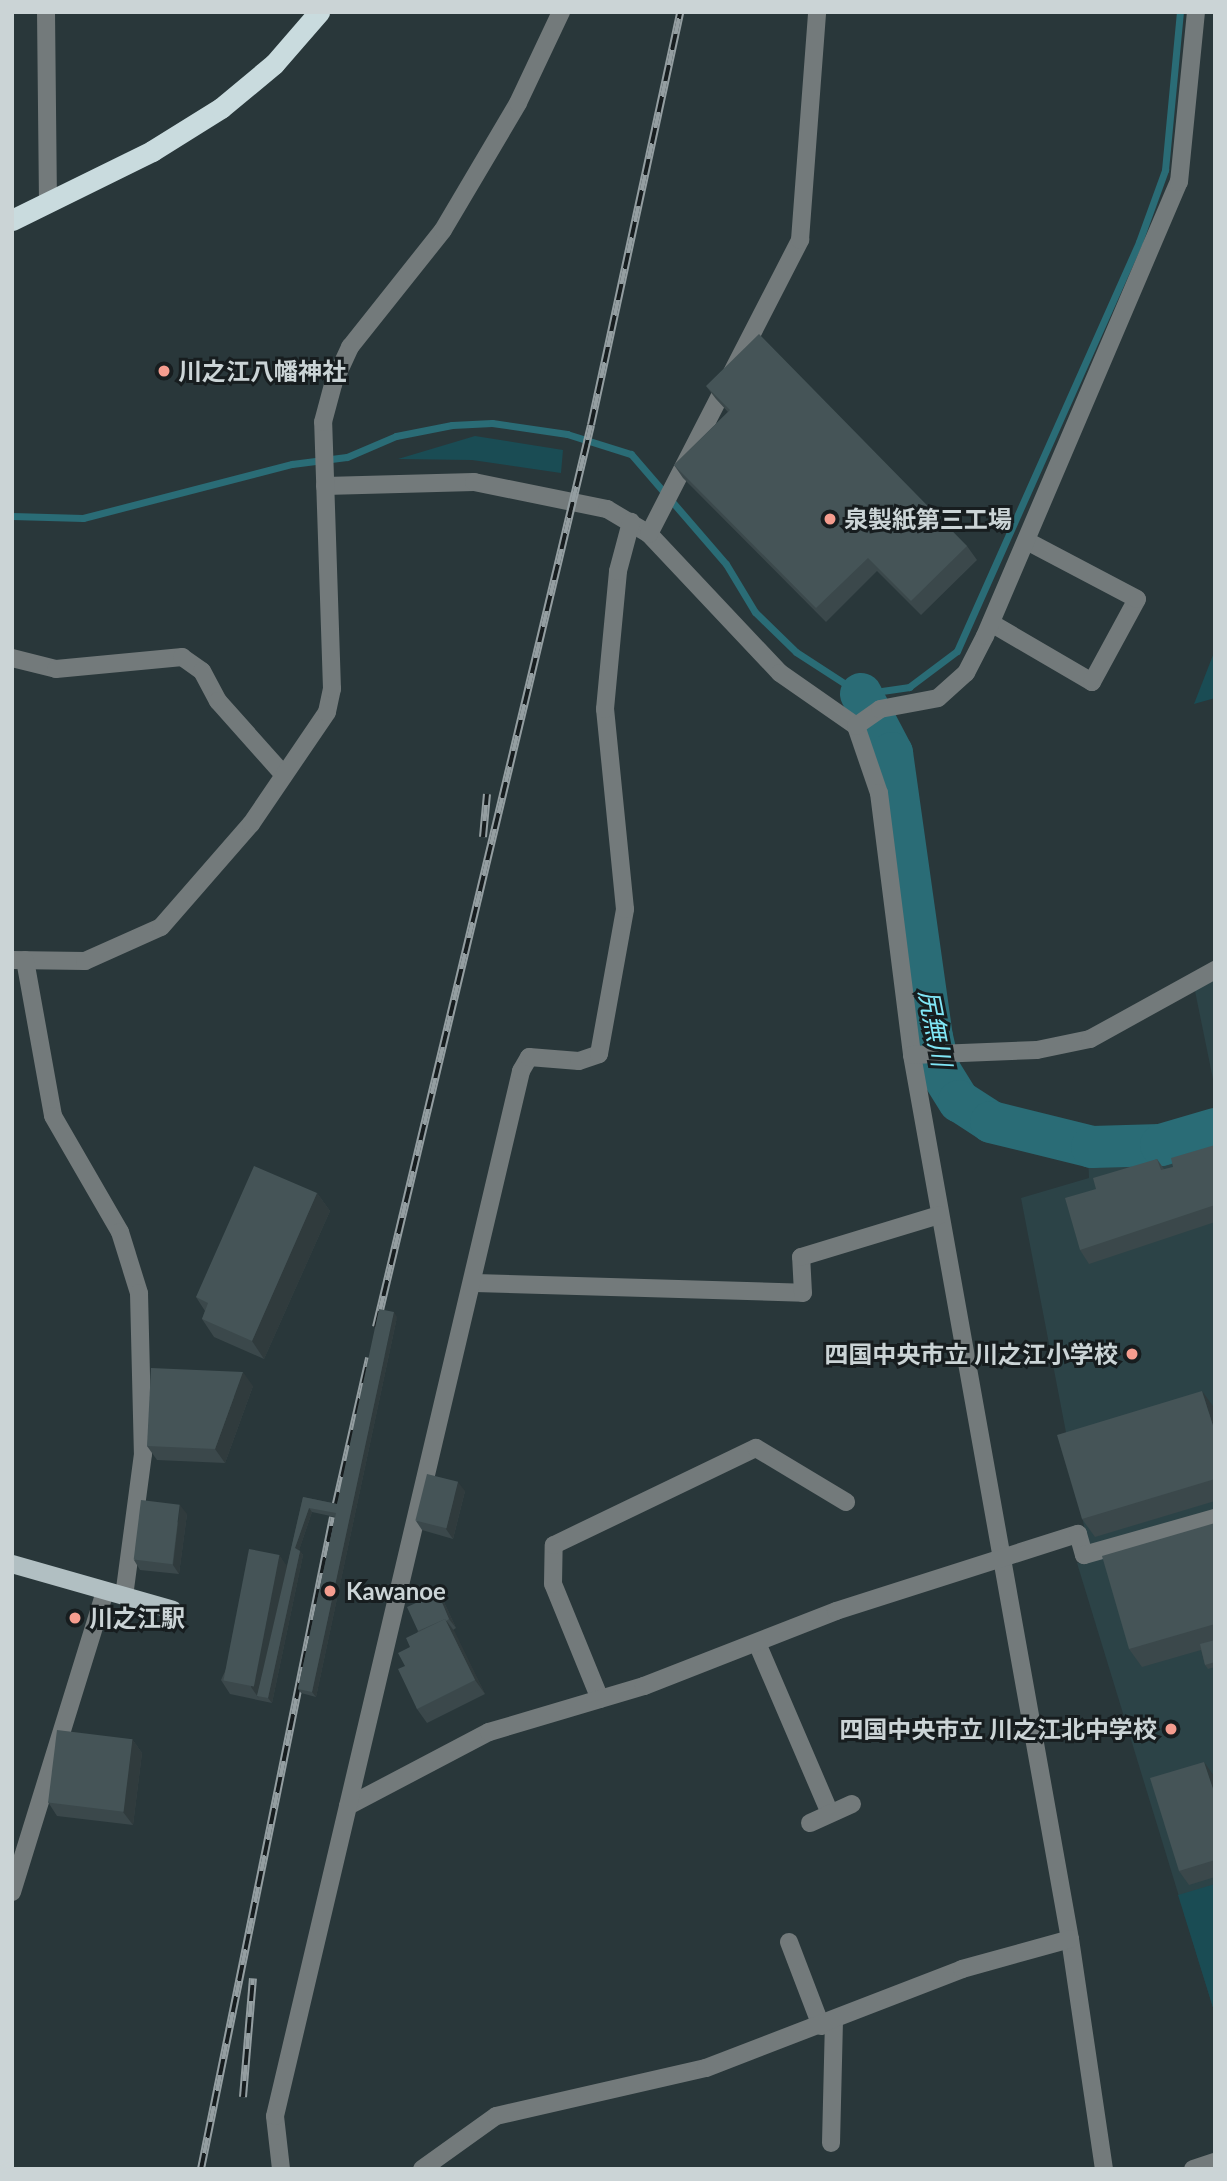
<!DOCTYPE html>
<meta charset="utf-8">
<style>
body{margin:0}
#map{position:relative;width:1227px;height:2181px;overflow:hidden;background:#29373a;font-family:Lato,"Noto Sans JP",sans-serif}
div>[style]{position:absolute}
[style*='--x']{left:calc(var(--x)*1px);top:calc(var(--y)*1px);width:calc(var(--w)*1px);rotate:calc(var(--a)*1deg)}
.built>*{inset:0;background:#2c4347}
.green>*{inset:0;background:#1a4c54}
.stream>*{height:7px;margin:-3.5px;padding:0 3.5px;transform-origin:3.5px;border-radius:3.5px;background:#2a6c76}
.river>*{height:42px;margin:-21px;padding:0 21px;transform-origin:21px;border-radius:21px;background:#2a6c76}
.minor>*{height:18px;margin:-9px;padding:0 9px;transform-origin:9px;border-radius:9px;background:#737a7b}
.major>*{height:18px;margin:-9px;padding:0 9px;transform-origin:9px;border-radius:9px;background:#b1bfc2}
.highway>*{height:21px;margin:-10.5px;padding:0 10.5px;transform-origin:10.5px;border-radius:10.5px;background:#c9dbde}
.rail>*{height:8px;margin-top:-4px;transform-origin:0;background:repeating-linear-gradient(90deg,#171d1f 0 16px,#949ea1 0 32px);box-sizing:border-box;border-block:2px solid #949ea1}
.wall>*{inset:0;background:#3b484b}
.shaded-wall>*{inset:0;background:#303b3d}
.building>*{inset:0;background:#455457;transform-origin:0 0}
.dots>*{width:19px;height:19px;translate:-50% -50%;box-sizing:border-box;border:4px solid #171d1f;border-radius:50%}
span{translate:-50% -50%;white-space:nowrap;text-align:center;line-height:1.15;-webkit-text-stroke:6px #171d1f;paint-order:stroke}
.poi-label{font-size:24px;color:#cbd4d6;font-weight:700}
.left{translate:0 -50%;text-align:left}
.right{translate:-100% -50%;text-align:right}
.water-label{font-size:26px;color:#81e7f7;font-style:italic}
.frame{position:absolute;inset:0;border:14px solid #cbd4d6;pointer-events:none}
</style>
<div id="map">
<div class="built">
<div style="clip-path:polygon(1215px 966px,1215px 1089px,1195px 991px)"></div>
<div style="clip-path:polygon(1215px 1138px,1215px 1511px,1088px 1547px,1021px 1198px,1089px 1178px,1088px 1155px,1151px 1155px)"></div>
<div style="clip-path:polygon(1215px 1524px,1215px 2014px,1077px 1563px)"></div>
</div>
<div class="green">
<div style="clip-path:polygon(475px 436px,563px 450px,561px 473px,472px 460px,398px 459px)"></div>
<div style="clip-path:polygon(1215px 650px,1215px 698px,1194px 704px)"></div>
<div style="clip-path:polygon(1215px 1884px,1215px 2014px,1178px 1895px)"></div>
</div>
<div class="stream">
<div style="--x:12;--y:516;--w:71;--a:1.6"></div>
<div style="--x:83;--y:518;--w:216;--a:-14.5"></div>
<div style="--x:292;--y:464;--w:55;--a:-7.3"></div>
<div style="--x:347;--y:457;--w:53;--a:-23.2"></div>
<div style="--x:396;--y:436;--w:57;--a:-11.1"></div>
<div style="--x:452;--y:425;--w:40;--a:-2.9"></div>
<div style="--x:492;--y:423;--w:76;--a:8.3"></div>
<div style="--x:567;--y:434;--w:67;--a:17.4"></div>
<div style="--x:631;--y:454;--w:145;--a:49.2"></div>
<div style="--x:726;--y:564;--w:56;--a:58.9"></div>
<div style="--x:755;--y:612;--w:57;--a:44.3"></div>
<div style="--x:796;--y:652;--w:77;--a:32.9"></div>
<div style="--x:861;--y:694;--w:49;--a:-8.3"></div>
<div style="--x:909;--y:687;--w:60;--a:-36.9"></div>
<div style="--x:957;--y:651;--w:448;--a:-66"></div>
<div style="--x:1139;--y:242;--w:77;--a:-70.1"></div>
<div style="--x:1165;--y:170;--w:159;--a:-84.6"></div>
</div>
<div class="river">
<div style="--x:861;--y:694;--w:67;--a:62.3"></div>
<div style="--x:892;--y:753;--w:287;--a:82"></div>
<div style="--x:932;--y:1037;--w:35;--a:77"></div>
<div style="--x:940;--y:1071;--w:36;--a:58"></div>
<div style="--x:959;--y:1101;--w:38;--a:33"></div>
<div style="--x:991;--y:1122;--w:104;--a:13.9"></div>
<div style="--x:1092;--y:1147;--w:69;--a:-1.7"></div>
<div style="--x:1161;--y:1145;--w:56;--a:-16.5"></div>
</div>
<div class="minor">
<div style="--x:46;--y:12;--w:190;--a:89.4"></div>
<div style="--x:325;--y:486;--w:149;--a:-1.5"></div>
<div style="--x:474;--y:482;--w:136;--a:11.5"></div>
<div style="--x:607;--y:509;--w:49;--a:30.8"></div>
<div style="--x:649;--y:534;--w:191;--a:46.7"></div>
<div style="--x:780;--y:673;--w:93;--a:34.9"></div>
<div style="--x:856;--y:726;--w:71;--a:71.1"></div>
<div style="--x:879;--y:793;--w:264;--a:82.8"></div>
<div style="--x:912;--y:1055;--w:898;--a:79.87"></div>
<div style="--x:1070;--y:1939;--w:232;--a:81.6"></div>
<div style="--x:649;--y:534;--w:331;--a:-62.8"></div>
<div style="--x:800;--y:240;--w:229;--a:-85.7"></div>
<div style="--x:991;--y:623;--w:117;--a:30.3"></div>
<div style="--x:1092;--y:682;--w:94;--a:-61.5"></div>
<div style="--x:1137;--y:599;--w:124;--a:-152.2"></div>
<div style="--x:12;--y:658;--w:45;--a:14"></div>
<div style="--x:56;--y:669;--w:127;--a:-5.4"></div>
<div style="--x:182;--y:657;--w:24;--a:35"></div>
<div style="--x:202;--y:671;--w:34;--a:62"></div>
<div style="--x:218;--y:701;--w:99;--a:48.3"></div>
<div style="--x:856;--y:726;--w:29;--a:-35"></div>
<div style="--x:880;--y:709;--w:59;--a:-10.7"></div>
<div style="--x:938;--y:698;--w:38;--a:-42"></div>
<div style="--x:966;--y:673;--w:42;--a:-62.8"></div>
<div style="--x:985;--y:636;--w:494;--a:-66.9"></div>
<div style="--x:1179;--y:182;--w:171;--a:-84.3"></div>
<div style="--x:12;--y:960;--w:73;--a:0.8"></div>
<div style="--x:85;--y:961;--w:83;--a:-24.1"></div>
<div style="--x:161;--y:927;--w:137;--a:-48.9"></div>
<div style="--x:251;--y:824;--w:135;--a:-55.8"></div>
<div style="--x:327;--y:712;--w:24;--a:-78"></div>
<div style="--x:332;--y:689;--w:267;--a:-91.9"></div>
<div style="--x:323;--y:422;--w:39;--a:-75"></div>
<div style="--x:333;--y:384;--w:41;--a:-65.3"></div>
<div style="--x:350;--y:347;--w:149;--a:-51.5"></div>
<div style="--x:443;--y:230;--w:147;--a:-59.4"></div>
<div style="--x:518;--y:103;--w:101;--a:-64.7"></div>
<div style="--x:25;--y:960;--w:158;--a:79.8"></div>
<div style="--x:53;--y:1116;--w:134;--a:60"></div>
<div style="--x:120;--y:1232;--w:64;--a:72.7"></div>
<div style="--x:139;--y:1293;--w:161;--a:88.6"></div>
<div style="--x:143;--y:1454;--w:143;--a:97.6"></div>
<div style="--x:912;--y:1055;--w:125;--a:-2.3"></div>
<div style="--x:1037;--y:1050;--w:54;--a:-11.7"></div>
<div style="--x:1090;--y:1039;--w:143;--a:-28.9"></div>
<div style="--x:475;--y:1283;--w:328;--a:1.7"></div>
<div style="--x:803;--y:1293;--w:36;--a:-93"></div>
<div style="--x:801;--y:1257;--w:144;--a:-16.9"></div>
<div style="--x:757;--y:1643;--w:185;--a:66.8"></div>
<div style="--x:600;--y:1699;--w:124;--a:-112.2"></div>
<div style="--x:553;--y:1584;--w:39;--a:-89"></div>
<div style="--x:554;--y:1545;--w:224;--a:-25.7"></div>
<div style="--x:756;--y:1448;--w:105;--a:31"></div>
<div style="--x:348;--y:1806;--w:159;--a:-27.7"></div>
<div style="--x:489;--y:1732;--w:162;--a:-16.5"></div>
<div style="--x:644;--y:1686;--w:206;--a:-21.3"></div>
<div style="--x:836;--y:1611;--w:254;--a:-17.7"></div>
<div style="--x:1078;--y:1534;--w:22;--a:74"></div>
<div style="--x:1084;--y:1555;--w:136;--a:-15.8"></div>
<div style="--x:810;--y:1823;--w:46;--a:-24.3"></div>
<div style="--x:12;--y:1892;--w:315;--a:-72.8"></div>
<div style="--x:789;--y:1942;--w:90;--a:69.1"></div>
<div style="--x:831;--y:2143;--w:122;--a:-88.6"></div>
<div style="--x:281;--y:2169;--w:53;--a:-96.5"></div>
<div style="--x:275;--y:2116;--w:1074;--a:-76.75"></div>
<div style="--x:521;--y:1071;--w:16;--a:-60"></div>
<div style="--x:529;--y:1057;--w:50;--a:4.6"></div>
<div style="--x:579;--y:1061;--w:21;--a:-19"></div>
<div style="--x:599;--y:1054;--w:147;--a:-79.8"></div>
<div style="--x:625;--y:909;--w:201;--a:-95.7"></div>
<div style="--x:605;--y:709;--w:139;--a:-84.6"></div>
<div style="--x:618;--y:571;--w:51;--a:-75.1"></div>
<div style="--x:422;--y:2169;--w:91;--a:-35.6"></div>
<div style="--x:496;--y:2116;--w:215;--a:-12.9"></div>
<div style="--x:706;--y:2068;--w:274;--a:-21.1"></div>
<div style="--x:962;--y:1969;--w:112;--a:-15.5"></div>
<div style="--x:1193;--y:2169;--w:23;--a:-18"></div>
</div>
<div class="major">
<div style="--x:12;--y:1564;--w:167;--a:15.9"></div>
</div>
<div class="highway">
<div style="--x:12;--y:220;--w:156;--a:-26.2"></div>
<div style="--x:152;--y:151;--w:81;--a:-31.9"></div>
<div style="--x:221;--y:108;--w:69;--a:-39.7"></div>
<div style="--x:274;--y:64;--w:69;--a:-49.1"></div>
</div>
<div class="rail">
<div style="--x:483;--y:837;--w:43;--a:-84.7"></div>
<div style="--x:376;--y:1327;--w:927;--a:-76.59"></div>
<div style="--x:591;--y:425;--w:422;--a:-77.8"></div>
<div style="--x:335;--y:1508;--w:154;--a:-77.2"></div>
<div style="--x:243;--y:2097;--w:119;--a:-85.2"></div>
<div style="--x:201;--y:2169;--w:665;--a:-78.55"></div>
</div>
<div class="wall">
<div style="clip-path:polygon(706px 386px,967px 546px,977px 560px,921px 615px,877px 571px,826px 622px,683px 478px,674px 465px,728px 412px,716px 399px)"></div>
<div style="clip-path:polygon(1215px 1145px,1215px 1222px,1089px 1264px,1080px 1250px,1096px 1189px,1157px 1159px,1164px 1169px,1173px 1167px)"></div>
<div style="clip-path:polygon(317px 1193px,330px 1211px,264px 1359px,214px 1337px,202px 1319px,205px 1311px,196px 1297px)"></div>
<div style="clip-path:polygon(397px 1317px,316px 1697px,301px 1693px,298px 1689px,335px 1517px,312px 1512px,299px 1550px,303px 1555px,272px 1703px,230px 1694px,221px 1680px,279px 1555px,287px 1567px,303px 1497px,337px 1504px)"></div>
<div style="clip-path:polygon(253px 1386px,225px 1463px,157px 1460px,147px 1446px)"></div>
<div style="clip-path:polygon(1215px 1409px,1215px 1501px,1095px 1537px,1082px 1519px)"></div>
<div style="clip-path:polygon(465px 1491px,453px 1539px,422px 1530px,416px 1521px)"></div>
<div style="clip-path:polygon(187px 1514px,179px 1574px,140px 1570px,134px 1560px)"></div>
<div style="clip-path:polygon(1215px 1523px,1215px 1667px,1208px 1669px,1205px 1665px,1201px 1650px,1142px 1667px,1129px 1649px)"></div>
<div style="clip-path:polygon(444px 1602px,456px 1628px,453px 1630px,485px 1694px,427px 1723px,417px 1709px,405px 1666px,410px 1647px,418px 1631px)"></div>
<div style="clip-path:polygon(132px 1739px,142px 1753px,133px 1825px,57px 1816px,48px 1802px)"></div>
<div style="clip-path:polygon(1214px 1776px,1215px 1877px,1189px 1885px,1179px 1871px)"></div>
</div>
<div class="shaded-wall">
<div style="clip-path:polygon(317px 1193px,330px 1211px,264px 1359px,252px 1341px)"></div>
<div style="clip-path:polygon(394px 1312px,397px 1317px,316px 1697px,312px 1692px)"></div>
<div style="clip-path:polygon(243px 1372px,253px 1386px,225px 1463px,215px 1449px)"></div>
<div style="clip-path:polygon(1202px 1391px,1215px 1409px,1215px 1432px)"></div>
<div style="clip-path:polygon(458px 1482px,465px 1491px,453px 1539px,446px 1529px)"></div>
<div style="clip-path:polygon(180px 1505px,187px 1514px,179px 1574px,173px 1565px)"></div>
<div style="clip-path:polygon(309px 1508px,312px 1512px,298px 1553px,295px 1548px)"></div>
<div style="clip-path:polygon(300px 1551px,303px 1555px,272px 1703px,268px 1698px)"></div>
<div style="clip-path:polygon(279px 1555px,289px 1569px,257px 1696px,260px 1700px,251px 1687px)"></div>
<div style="clip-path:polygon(438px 1593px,444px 1602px,456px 1628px,449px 1619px)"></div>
<div style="clip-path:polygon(445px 1619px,455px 1632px,485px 1694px,475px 1680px)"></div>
<div style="clip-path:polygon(132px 1739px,142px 1753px,133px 1825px,123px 1812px)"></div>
<div style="clip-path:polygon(1204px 1762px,1214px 1776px,1215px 1795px)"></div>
</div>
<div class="building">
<div style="clip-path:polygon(759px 334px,967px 546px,911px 601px,868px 558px,816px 608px,674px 465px,730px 410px,706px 386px)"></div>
<div style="clip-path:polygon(1215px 1145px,1215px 1205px,1080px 1250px,1065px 1198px,1096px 1189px,1093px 1178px,1157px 1159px,1161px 1170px,1173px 1167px,1171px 1158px)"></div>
<div style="clip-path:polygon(254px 1166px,317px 1193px,252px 1341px,202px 1319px,208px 1303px,196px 1297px)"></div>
<div style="clip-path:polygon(379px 1309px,394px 1312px,312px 1692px,298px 1689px,336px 1513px,309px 1508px,295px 1548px,300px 1551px,268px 1698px,257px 1696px,303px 1497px,337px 1504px)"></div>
<div style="clip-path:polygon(151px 1368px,243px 1372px,215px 1449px,147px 1446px)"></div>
<div style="clip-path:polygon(1202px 1391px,1215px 1432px,1215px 1479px,1082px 1519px,1057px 1435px)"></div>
<div style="left:427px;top:1474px;width:32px;height:48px;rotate:14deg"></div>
<div style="left:141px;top:1500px;width:39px;height:60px;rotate:7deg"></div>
<div style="clip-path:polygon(1215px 1523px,1215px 1624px,1129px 1649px,1102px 1556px)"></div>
<div style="left:249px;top:1549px;width:31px;height:134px;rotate:11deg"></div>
<div style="clip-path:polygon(438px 1593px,449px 1619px,446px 1621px,445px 1619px,418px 1631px,407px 1607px)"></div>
<div style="clip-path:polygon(445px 1619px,475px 1680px,417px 1709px,398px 1669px,405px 1666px,398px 1653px,410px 1647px,406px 1638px)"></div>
<div style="clip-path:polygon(1215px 1640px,1215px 1662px,1205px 1665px,1200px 1644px)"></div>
<div style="left:57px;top:1730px;width:76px;height:73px;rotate:7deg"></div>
<div style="clip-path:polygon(1204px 1762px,1215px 1795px,1215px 1860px,1179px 1871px,1150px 1778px)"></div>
</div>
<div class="dots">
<div style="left:164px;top:371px;background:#f59d8f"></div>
<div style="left:830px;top:519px;background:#f59d8f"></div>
<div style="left:1132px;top:1354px;background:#f59d8f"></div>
<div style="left:330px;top:1591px;background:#f59d8f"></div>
<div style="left:75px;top:1618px;background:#f59d8f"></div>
<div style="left:1171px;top:1729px;background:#f59d8f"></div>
</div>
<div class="poi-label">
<span class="left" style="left:178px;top:371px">川之江八幡神社</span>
<span class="left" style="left:844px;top:519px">泉製紙第三工場</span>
<span class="right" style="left:1118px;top:1354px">四国中央市立 川之江小学校</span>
<span class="left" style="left:346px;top:1591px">Kawanoe</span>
<span class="left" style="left:89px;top:1618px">川之江駅</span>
<span class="right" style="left:1157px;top:1729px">四国中央市立 川之江北中学校</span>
</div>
<div class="water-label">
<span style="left:935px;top:1028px;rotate:79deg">尻無川</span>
</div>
<div class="frame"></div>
</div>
